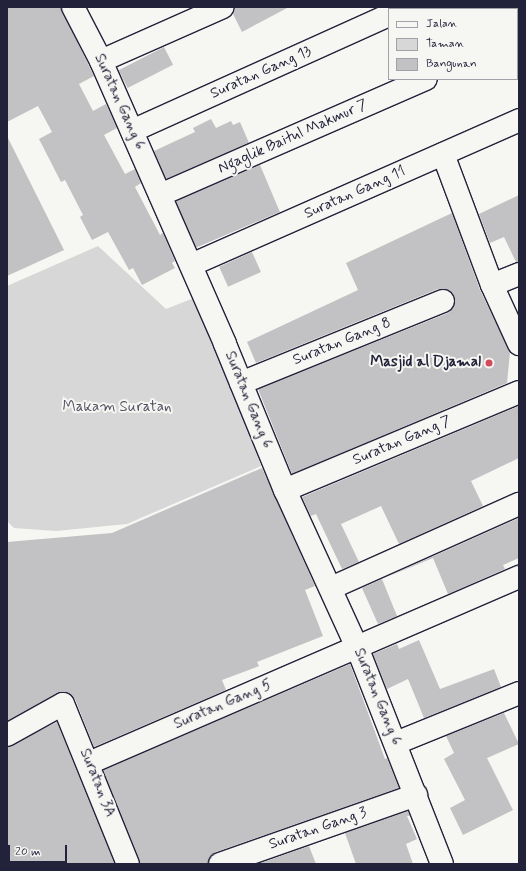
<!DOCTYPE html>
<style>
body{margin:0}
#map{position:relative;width:526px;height:871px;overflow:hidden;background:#f6f6f2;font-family:Mynerve,sans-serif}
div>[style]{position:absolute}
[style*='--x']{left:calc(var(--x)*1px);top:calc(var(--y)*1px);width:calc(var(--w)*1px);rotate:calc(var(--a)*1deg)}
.green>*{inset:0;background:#d7d7d7}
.building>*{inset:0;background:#c2c2c4;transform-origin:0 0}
.roads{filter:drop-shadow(1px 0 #22223b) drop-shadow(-1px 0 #22223b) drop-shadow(0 1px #22223b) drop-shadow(0 -1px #22223b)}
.minor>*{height:22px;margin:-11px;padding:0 11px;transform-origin:11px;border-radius:11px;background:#f6f6f2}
.dots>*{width:11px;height:11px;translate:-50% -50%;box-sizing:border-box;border:2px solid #f6f6f2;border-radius:50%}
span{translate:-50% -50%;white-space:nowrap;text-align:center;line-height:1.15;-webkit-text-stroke:4px #f6f6f2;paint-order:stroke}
.street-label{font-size:15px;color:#22223b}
.poi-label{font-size:15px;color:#22223b;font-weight:700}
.right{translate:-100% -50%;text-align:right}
.park-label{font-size:15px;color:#4f4f62}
.frame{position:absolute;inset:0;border:8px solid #22223b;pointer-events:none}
.legend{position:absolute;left:388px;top:8px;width:130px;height:72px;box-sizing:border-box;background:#f6f6f2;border:1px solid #a1a1a9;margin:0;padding:5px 7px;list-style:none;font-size:12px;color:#22223b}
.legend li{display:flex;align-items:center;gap:8px;height:20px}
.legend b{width:20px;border:1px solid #a1a1a9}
.scale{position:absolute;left:8px;top:845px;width:59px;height:18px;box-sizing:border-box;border:2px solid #22223b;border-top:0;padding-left:5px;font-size:12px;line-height:14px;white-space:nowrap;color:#22223b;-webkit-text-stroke:3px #f6f6f2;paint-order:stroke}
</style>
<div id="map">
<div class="green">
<div style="clip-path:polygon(98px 246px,166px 309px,199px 296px,261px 466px,127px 524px,56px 531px,14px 528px,7px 521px,7px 286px)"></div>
</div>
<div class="building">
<div style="clip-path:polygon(7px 7px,60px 7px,94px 76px,79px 84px,93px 111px,106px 104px,117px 128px,104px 135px,125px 174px,135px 169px,141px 183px,135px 187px,160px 235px,163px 233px,175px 261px,172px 263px,175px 268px,142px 285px,133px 268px,129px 270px,108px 232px,92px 240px,80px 217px,83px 215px,65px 180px,61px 182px,39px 139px,52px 132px,38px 106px,7px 122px)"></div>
<div style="clip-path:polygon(235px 7px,289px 7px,242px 32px,233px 14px)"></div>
<div style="left:164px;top:47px;width:20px;height:51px;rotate:63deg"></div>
<div style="clip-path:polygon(211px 119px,216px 128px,231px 121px,233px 125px,240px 122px,249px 143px,166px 179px,154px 151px,195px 132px,193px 128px)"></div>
<div style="clip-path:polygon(7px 136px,64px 250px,7px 276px)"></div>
<div style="left:260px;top:165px;width:51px;height:92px;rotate:67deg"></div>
<div style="clip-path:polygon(519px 195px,519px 262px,516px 262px,504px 237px,490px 243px,479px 214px)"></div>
<div style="clip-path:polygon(452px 213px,480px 290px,510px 352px,507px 383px,292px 474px,258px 389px,448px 313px,453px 308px,455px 297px,450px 291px,438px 289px,256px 363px,247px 342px,358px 290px,346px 263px)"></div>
<div style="left:252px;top:252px;width:22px;height:36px;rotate:66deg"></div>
<div style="clip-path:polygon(519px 406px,519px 458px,471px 481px,483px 506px,399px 544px,381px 506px,341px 524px,359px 562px,342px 569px,316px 514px,311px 516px,302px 497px)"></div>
<div style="clip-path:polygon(262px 468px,315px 586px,305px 590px,323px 636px,257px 662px,259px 666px,222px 680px,226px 690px,94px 747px,75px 699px,64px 692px,7px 721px,7px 542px,112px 533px)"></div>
<div style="clip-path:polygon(519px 518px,519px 558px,503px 565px,505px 569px,448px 594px,433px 558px,382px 579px,397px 616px,378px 624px,362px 588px)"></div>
<div style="clip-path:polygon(419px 640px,440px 689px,494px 669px,501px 687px,424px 718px,408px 679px,387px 689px,373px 654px,397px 644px,399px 649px)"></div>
<div style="clip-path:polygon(350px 664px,385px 759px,387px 758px,399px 788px,216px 852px,210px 856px,208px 864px,140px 864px,103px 770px)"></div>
<div style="clip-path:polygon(504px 713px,519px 744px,487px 758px,513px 810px,463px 835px,450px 808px,465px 800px,444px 759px,454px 753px,446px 736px)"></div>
<div style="clip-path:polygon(57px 722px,115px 864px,7px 864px,7px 747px)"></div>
<div style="clip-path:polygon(408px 811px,410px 816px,407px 816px,417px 839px,406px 844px,413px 864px,356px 864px,345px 833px)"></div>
<div style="clip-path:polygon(309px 846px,316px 864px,258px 864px)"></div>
</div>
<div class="roads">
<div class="minor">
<div style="--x:73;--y:7;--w:61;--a:62.6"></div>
<div style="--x:101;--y:61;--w:309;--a:66.3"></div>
<div style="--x:225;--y:344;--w:158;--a:67.7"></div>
<div style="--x:285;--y:490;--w:173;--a:65.4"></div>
<div style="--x:357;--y:647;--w:233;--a:68.6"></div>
<div style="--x:402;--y:9;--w:5;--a:-22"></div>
<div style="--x:517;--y:39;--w:2;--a:-27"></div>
<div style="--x:101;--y:61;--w:133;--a:-23.9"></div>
<div style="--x:132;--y:131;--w:282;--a:-24.3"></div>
<div style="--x:443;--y:154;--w:140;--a:69.5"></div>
<div style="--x:492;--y:285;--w:65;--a:65.4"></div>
<div style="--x:160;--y:195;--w:290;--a:-23.6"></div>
<div style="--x:191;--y:265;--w:359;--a:-23.8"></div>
<div style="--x:492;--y:285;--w:29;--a:-22"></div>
<div style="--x:241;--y:383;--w:218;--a:-22.1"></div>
<div style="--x:285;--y:490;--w:254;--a:-22.7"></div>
<div style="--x:331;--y:588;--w:206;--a:-24.1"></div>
<div style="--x:7;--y:735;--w:64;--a:-29"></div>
<div style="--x:63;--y:704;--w:173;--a:67.9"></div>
<div style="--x:396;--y:743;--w:133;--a:-22.1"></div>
<div style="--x:89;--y:763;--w:469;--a:-23.4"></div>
<div style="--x:220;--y:864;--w:208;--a:-19.4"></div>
</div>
</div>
<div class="dots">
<div style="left:489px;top:363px;background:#d1495b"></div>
</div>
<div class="street-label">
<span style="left:261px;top:73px;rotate:-24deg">Suratan Gang 13</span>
<span style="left:119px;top:102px;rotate:66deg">Suratan Gang 6</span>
<span style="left:293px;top:137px;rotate:-24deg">Ngaglik Baitul Makmur 7</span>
<span style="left:355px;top:193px;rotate:-24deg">Suratan Gang 11</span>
<span style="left:342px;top:342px;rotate:-22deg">Suratan Gang 8</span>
<span style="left:248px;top:400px;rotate:68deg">Suratan Gang 6</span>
<span style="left:402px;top:441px;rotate:-23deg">Suratan Gang 7</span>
<span style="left:377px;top:697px;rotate:68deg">Suratan Gang 6</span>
<span style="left:223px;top:705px;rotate:-23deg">Suratan Gang 5</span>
<span style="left:97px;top:783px;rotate:68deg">Suratan 3A</span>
<span style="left:318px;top:829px;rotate:-19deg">Suratan Gang 3</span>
</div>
<div class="poi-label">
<span class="right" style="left:481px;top:363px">Masjid al Djamal</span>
</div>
<div class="park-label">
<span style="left:117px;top:408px">Makam Suratan</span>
</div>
<div class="frame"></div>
<ul class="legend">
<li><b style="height:5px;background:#f6f6f2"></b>Jalan</li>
<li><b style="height:11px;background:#d7d7d7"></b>Taman</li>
<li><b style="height:11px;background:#c2c2c4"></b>Bangunan</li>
</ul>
<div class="scale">20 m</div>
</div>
